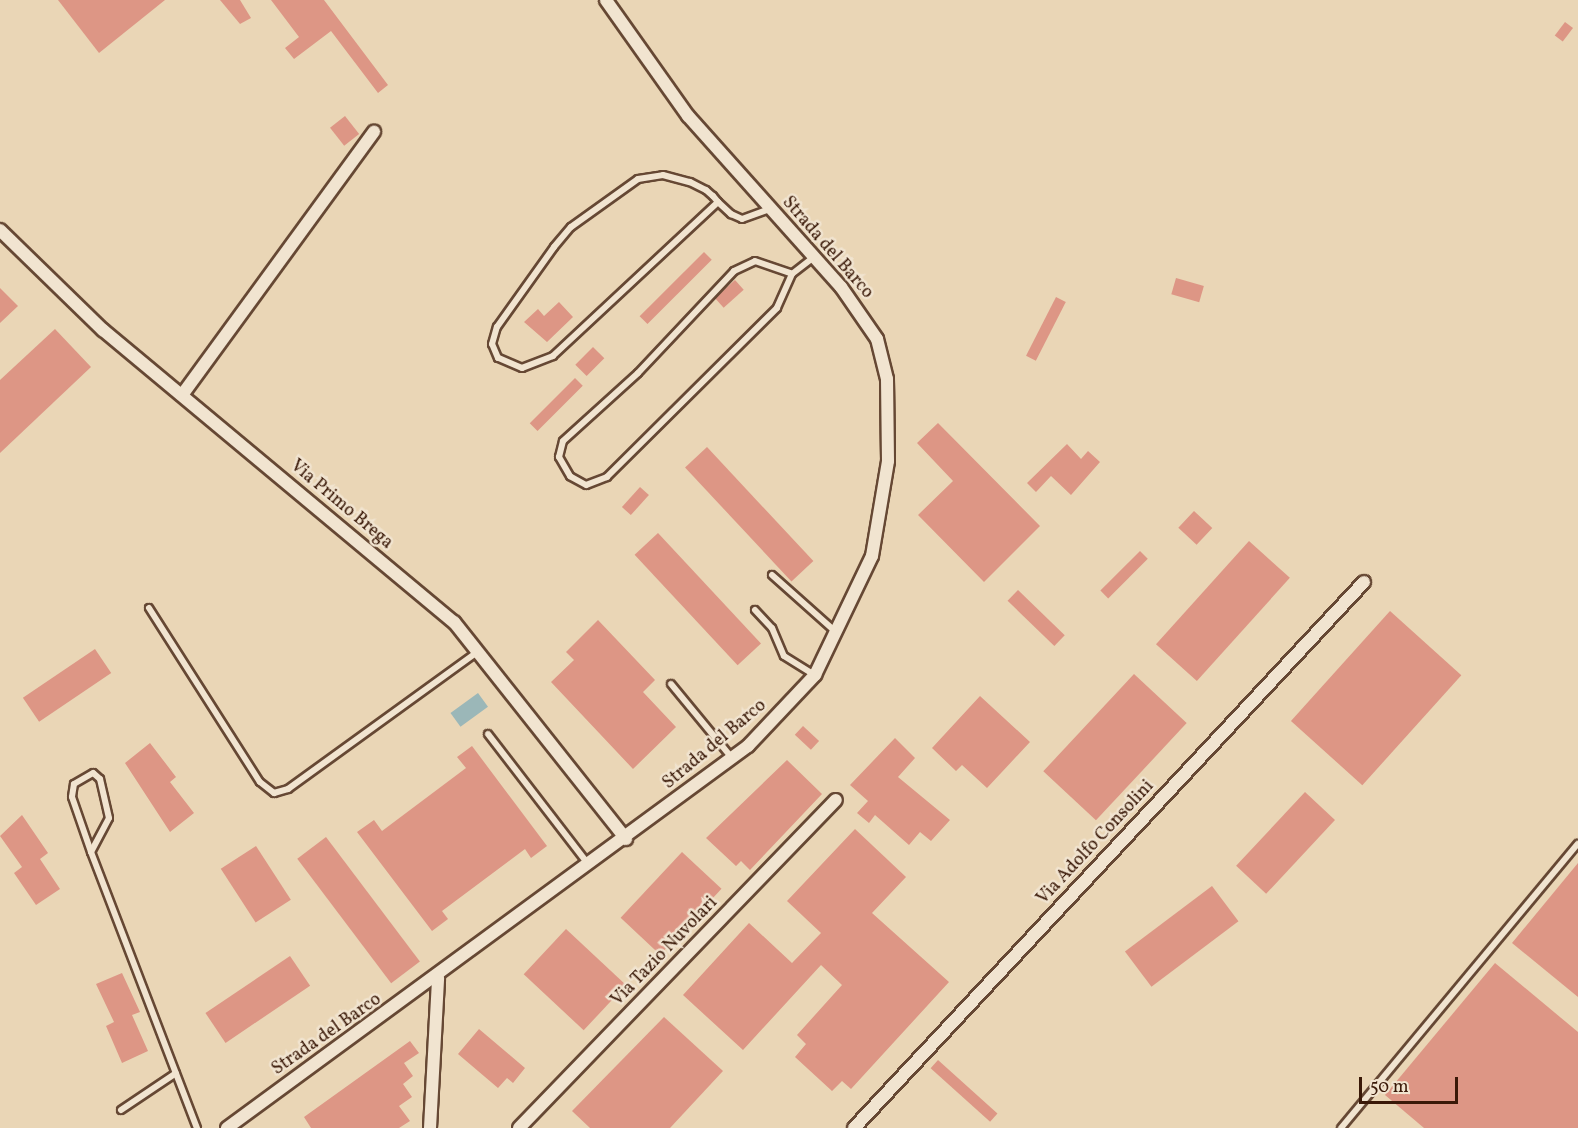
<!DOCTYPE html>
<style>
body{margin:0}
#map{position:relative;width:1578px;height:1128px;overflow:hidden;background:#ead6b6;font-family:Vollkorn,serif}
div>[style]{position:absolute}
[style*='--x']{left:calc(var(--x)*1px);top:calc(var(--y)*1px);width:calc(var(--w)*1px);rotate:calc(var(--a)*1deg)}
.water>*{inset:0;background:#9bb7b8;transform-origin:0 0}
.building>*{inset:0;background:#dd9685;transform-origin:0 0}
.roads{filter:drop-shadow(2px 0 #664834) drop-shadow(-2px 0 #664834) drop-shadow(0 2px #664834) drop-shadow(0 -2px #664834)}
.service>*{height:6px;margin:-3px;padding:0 3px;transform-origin:3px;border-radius:3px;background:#f1e4d0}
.minor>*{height:12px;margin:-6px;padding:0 6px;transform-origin:6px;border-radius:6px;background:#f1e4d0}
span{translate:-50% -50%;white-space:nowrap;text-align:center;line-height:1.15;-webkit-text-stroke:5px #f1e4d0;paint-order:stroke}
.street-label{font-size:18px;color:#3a1908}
.scale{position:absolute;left:1359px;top:1077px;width:99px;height:27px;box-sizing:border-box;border:3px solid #3a1908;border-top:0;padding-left:8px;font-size:18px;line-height:21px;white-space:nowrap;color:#3a1908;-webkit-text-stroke:4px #f1e4d0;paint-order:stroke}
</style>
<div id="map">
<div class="water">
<div style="left:478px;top:693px;width:17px;height:34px;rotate:54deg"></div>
</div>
<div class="building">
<div style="clip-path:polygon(58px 0,165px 0,99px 53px)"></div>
<div style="clip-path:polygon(220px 0,240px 0,251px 18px,240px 24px)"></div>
<div style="clip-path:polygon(271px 0,324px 0,388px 85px,378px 93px,331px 31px,294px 59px,285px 48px,299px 37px)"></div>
<div style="left:1565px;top:22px;width:10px;height:17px;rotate:37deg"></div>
<div style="left:345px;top:116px;width:23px;height:19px;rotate:52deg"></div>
<div style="left:704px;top:252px;width:11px;height:91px;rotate:45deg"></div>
<div style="left:1176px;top:278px;width:29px;height:17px;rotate:16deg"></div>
<div style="left:735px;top:280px;width:13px;height:27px;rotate:48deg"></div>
<div style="clip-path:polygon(0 288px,18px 306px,0 323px)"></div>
<div style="left:1056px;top:297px;width:11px;height:66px;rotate:27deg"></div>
<div style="clip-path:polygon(559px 302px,573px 317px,547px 342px,524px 322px,538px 309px,544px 316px)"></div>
<div style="clip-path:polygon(55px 329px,91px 367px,0 453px,0 380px)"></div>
<div style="left:593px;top:347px;width:16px;height:25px;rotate:45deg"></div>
<div style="left:575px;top:378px;width:11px;height:64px;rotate:45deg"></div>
<div style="clip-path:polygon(938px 423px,1040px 526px,984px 582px,918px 515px,953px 481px,917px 443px)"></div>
<div style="clip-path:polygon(1067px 444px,1081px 459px,1088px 451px,1100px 462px,1071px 495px,1051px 476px,1036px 492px,1027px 483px)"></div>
<div style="left:707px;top:447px;width:156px;height:30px;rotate:47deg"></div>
<div style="left:640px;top:487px;width:12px;height:27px;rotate:42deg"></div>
<div style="left:1194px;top:511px;width:25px;height:23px;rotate:43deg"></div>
<div style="left:658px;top:533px;width:151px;height:32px;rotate:47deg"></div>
<div style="left:1249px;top:541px;width:55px;height:139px;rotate:42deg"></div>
<div style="left:1140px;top:551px;width:11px;height:56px;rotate:45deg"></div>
<div style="left:1018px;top:590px;width:65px;height:15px;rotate:44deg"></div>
<div style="left:1390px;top:611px;width:96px;height:148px;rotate:42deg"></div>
<div style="clip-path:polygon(598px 620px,655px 680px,643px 692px,676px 727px,633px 769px,551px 682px,574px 660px,566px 652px)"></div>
<div style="left:95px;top:649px;width:29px;height:87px;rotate:56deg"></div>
<div style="left:1134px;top:674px;width:72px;height:133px;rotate:43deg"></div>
<div style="clip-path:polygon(980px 696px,1030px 742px,987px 788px,962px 765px,956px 771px,932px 748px)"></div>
<div style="left:803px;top:726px;width:22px;height:12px;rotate:43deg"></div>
<div style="clip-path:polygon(895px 738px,915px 758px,898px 777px,950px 820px,931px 841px,920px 832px,909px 845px,875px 815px,869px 823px,857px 813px,868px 801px,850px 785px)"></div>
<div style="clip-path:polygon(150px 743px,176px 777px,170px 782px,194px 813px,170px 832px,125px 763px)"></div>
<div style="clip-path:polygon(472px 746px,547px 846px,531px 858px,525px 849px,442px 911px,448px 919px,432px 931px,357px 832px,374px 820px,382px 831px,466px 768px,457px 757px)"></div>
<div style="clip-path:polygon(787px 760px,822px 794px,750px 870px,741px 861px,736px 866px,706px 838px)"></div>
<div style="left:1305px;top:792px;width:41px;height:101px;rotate:43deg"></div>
<div style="clip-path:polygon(22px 815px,48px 853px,40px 859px,60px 889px,36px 905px,14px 873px,22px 867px,0 836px)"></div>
<div style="clip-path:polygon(855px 829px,906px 877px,872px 913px,949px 982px,851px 1089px,842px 1081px,832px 1091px,795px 1057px,806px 1044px,797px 1035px,842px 985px,821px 965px,743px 1050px,683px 995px,749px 923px,792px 963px,821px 933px,787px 901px)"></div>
<div style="left:326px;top:837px;width:156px;height:36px;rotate:53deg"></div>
<div style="left:256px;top:846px;width:64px;height:42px;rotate:57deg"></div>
<div style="left:682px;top:852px;width:54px;height:90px;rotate:43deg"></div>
<div style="clip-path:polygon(1578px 863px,1578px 997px,1512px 943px)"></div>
<div style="left:1212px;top:886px;width:44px;height:109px;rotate:53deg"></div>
<div style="left:566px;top:929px;width:82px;height:62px;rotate:43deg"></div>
<div style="left:290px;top:956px;width:36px;height:102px;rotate:56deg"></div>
<div style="clip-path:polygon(1495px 963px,1578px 1032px,1578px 1128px,1424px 1128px,1385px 1095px)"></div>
<div style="clip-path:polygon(122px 973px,140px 1012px,132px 1015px,148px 1051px,122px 1063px,106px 1026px,114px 1022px,96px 984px)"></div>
<div style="clip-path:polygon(664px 1017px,723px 1071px,670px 1128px,590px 1128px,572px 1111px)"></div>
<div style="clip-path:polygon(479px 1029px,525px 1068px,513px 1083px,507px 1078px,498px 1088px,458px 1054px)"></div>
<div style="clip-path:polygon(410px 1041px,419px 1053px,404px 1063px,413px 1076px,403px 1084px,412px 1097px,399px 1106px,410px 1121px,399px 1128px,311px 1128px,304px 1117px)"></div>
<div style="left:938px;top:1060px;width:80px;height:11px;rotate:42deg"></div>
</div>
<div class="roads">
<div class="service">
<div style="--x:718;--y:202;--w:226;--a:137"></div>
<div style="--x:553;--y:356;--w:33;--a:159"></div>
<div style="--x:522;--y:368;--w:26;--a:-157"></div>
<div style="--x:498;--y:358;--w:15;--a:-113"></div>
<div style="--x:492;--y:344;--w:18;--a:-74"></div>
<div style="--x:497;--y:327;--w:98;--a:-54.5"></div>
<div style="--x:554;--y:247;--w:26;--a:-50"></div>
<div style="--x:571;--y:227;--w:82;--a:-35.6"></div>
<div style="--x:638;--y:179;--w:25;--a:-9"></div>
<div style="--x:663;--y:175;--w:28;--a:15"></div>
<div style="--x:690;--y:182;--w:18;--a:27"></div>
<div style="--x:706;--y:190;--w:9;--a:41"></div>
<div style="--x:713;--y:196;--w:8;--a:50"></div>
<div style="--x:718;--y:202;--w:18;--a:43"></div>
<div style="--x:731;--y:214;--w:12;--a:24"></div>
<div style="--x:742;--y:219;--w:29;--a:-20"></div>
<div style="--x:792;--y:274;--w:37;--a:114"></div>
<div style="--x:777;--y:308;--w:240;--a:135.2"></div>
<div style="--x:607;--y:477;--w:22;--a:159"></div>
<div style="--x:586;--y:485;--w:18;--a:-151"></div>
<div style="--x:570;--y:476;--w:22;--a:-120"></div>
<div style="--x:559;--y:457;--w:16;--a:-76"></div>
<div style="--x:563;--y:441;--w:101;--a:-42.2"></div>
<div style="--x:638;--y:373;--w:140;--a:-46.7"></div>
<div style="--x:734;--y:271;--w:23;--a:-25"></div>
<div style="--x:755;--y:261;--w:39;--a:19"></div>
<div style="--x:792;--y:274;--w:28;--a:-38"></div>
<div style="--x:772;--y:575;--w:86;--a:41.7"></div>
<div style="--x:149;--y:608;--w:206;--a:57.5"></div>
<div style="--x:260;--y:782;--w:18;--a:38"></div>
<div style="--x:274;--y:793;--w:15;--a:-16"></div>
<div style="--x:288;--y:789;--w:233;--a:-35.9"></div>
<div style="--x:755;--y:610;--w:25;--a:47"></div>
<div style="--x:772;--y:628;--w:30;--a:67"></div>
<div style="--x:784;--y:656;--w:36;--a:32"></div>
<div style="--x:671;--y:684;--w:96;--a:50.5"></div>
<div style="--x:488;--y:734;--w:165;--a:52.4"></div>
<div style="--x:91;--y:852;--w:38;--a:-62"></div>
<div style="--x:109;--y:818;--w:40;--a:-103"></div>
<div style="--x:100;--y:779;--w:9;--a:-139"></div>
<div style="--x:93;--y:773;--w:22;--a:150"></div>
<div style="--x:74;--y:784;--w:13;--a:99"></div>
<div style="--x:72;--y:797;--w:58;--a:70.9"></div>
<div style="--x:91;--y:852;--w:296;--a:69"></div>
<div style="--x:121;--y:1110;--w:66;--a:-33.9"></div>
<div style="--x:1341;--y:1128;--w:370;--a:-50.2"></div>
</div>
<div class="minor">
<div style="--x:0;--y:230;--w:144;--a:44.2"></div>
<div style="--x:103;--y:330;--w:457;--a:39.8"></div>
<div style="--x:454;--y:622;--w:277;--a:51.6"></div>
<div style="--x:182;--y:395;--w:326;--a:-53.9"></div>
<div style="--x:227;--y:1128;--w:646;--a:-36.25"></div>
<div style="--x:748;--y:746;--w:98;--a:-46.7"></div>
<div style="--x:815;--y:675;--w:132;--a:-64.4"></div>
<div style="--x:872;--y:556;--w:96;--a:-80.4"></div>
<div style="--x:888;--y:461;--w:82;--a:-90.7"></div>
<div style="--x:887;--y:379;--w:41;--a:-104"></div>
<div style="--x:877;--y:339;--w:63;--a:-124.7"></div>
<div style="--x:841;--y:287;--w:229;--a:-131.8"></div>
<div style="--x:688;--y:116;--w:142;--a:-125.3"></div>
<div style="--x:430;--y:1128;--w:150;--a:-86.9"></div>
<div style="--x:519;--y:1128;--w:456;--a:-46"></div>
<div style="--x:854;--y:1128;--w:747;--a:-46.95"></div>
</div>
</div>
<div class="street-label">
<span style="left:827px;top:248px;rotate:49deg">Strada del Barco</span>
<span style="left:341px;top:505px;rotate:40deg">Via Primo Brega</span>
<span style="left:715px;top:745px;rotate:-40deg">Strada del Barco</span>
<span style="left:1096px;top:843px;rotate:-47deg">Via Adolfo Consolini</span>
<span style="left:665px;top:952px;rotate:-46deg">Via Tazio Nuvolari</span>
<span style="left:327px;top:1035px;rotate:-35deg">Strada del Barco</span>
</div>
<div class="scale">50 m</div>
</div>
